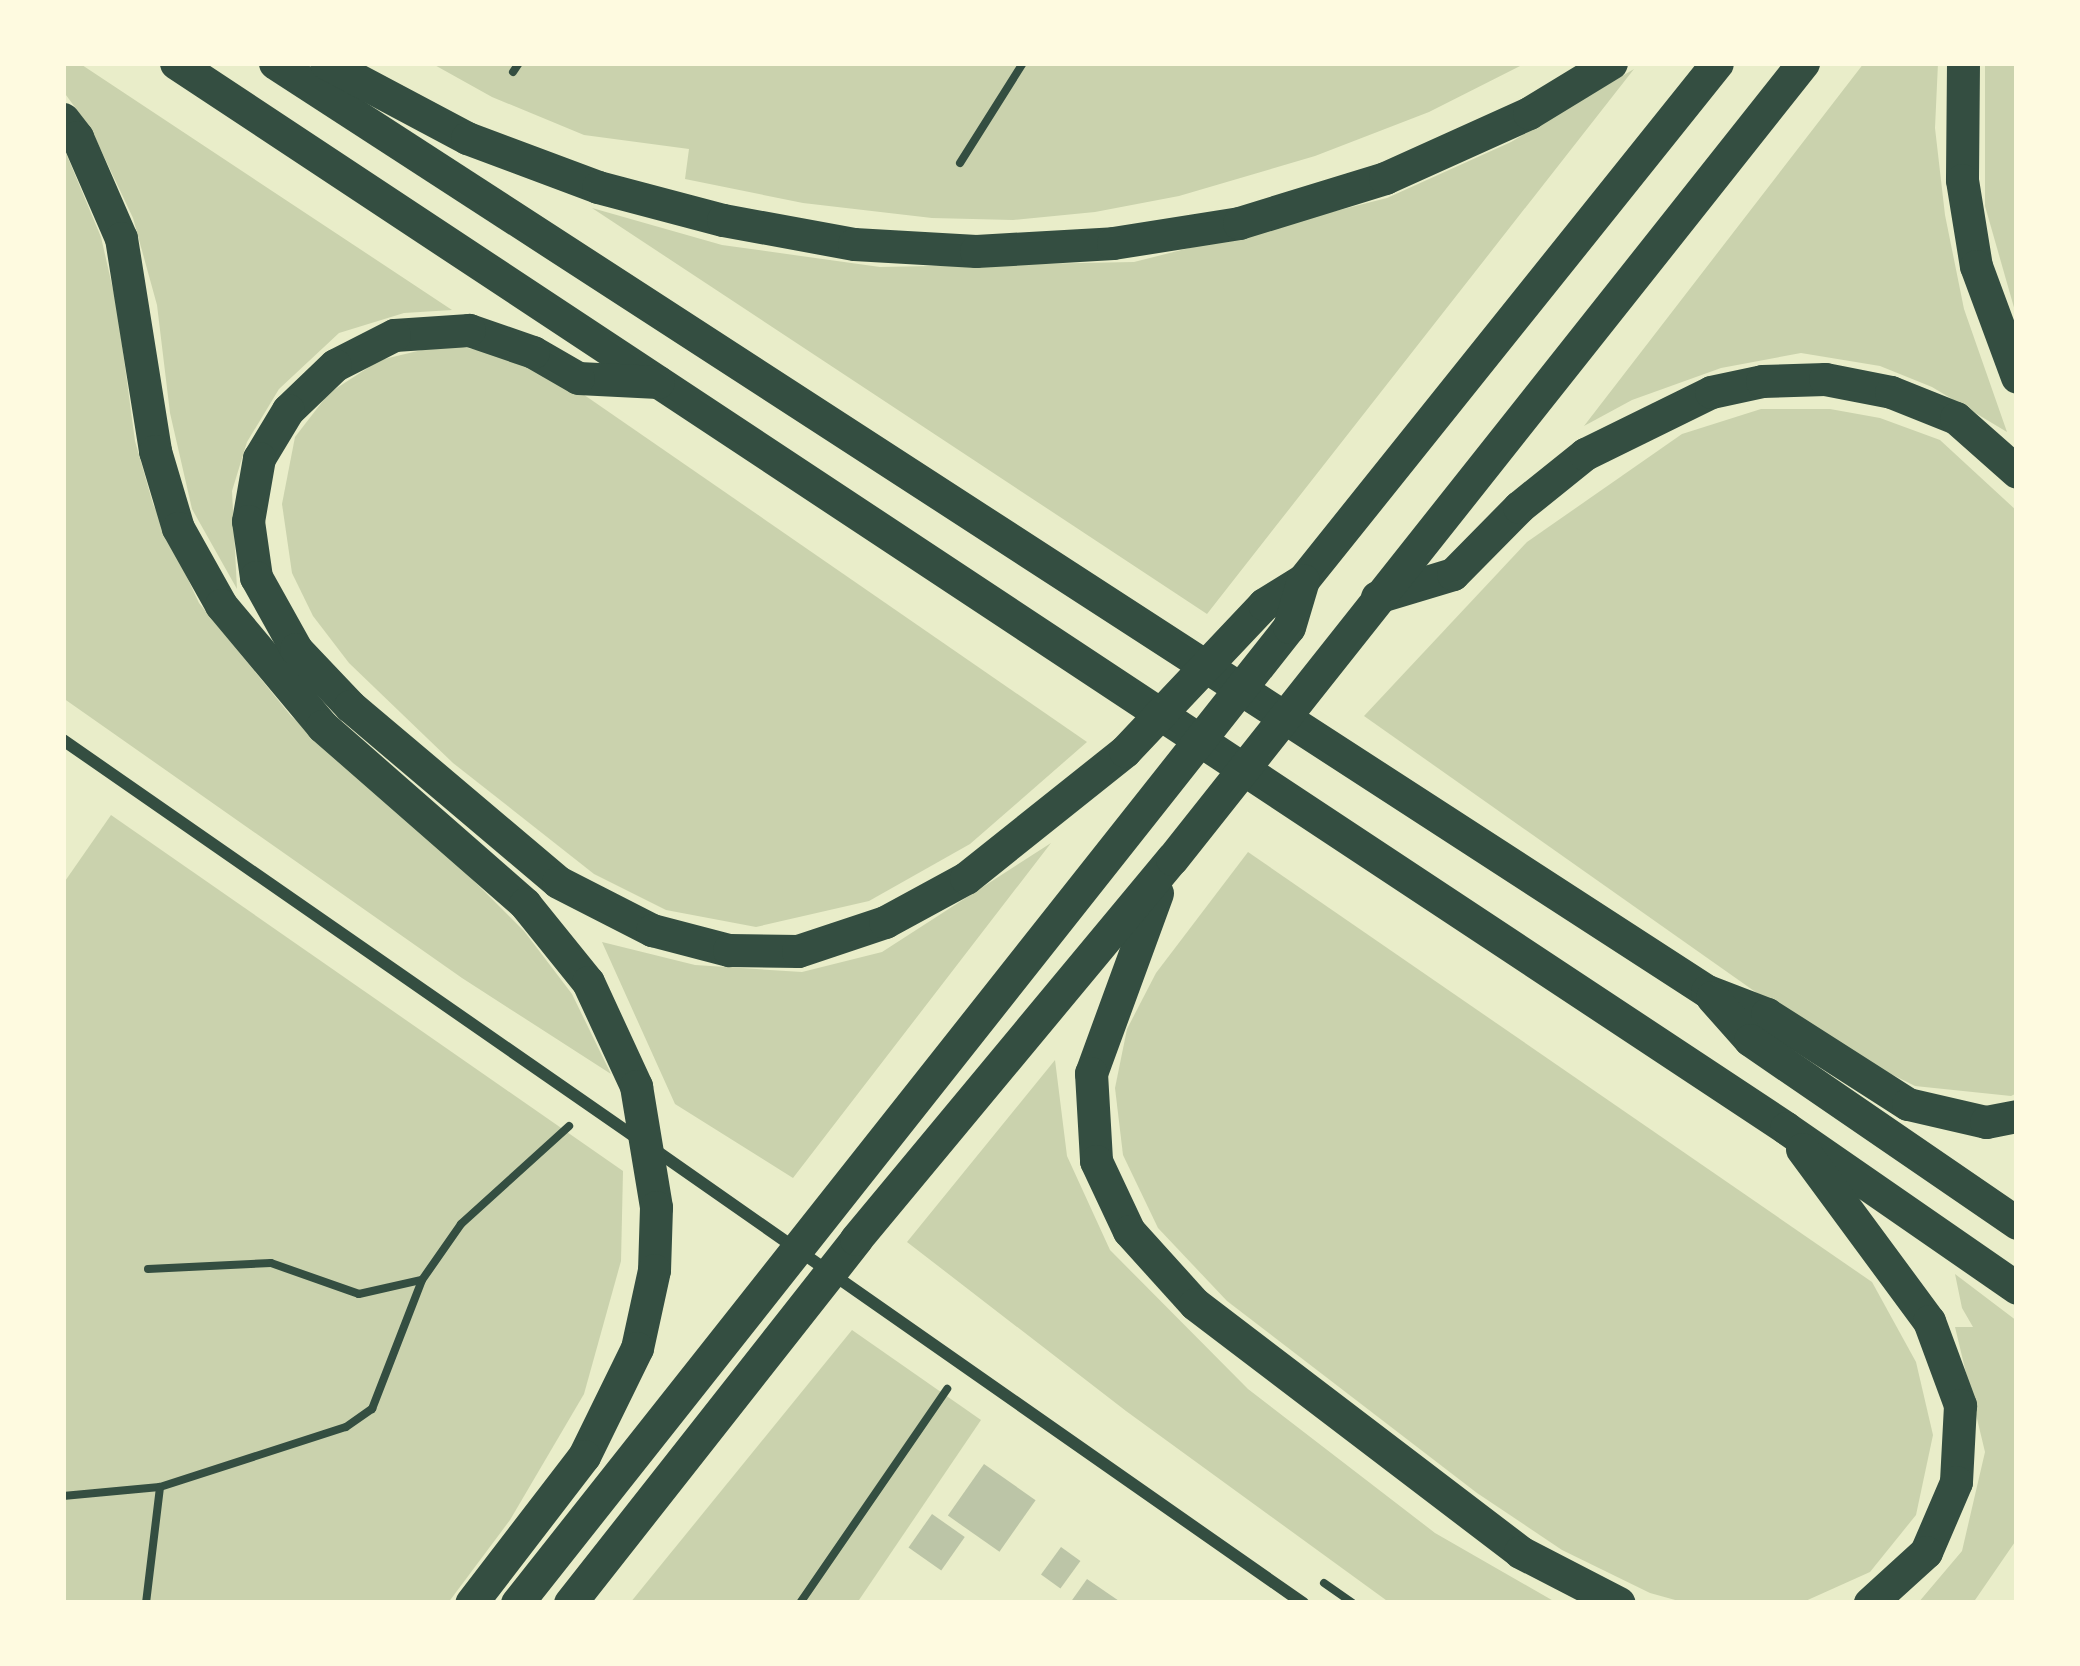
<!DOCTYPE html>
<style>
body{margin:0}
#map{position:relative;width:2080px;height:1666px;overflow:hidden;background:#e9edc9;font-family:Figtree,sans-serif}
div>[style]{position:absolute}
[style*='--x']{left:calc(var(--x)*1px);top:calc(var(--y)*1px);width:calc(var(--w)*1px);rotate:calc(var(--a)*1deg)}
.green>*{inset:0;background:#cad2ad}
.building>*{inset:0;background:#bcc5a7;transform-origin:0 0}
.path>*{height:8px;margin:-4px;padding:0 4px;transform-origin:4px;border-radius:4px;background:#344e41}
.minor>*{height:12px;margin:-6px;padding:0 6px;transform-origin:6px;border-radius:6px;background:#344e41}
.trunk>*{height:33px;margin:-16.5px;padding:0 16.5px;transform-origin:16.5px;border-radius:16.5px;background:#344e41}
span{translate:-50% -50%;white-space:nowrap;text-align:center;line-height:1.15;-webkit-text-stroke:12px #fefae0;paint-order:stroke}
.frame{position:absolute;inset:0;border:66px solid #fefae0;pointer-events:none}
</style>
<div id="map">
<div class="green">
<div style="clip-path:polygon(63px 63px,79px 63px,452px 310px,404px 313px,339px 333px,279px 389px,247px 442px,232px 491px,237px 589px,192px 509px,170px 413px,157px 305px,133px 218px,91px 129px,63px 91px)"></div>
<div style="clip-path:polygon(431px 63px,1526px 63px,1429px 112px,1315px 156px,1179px 196px,1095px 212px,1013px 220px,932px 218px,803px 203px,685px 179px,689px 149px,584px 135px,492px 97px)"></div>
<div style="clip-path:polygon(1864px 63px,1938px 63px,1935px 128px,1945px 215px,1964px 309px,2007px 432px,1932px 387px,1880px 366px,1801px 353px,1721px 368px,1632px 400px,1584px 426px)"></div>
<div style="clip-path:polygon(1985px 63px,2017px 63px,2017px 318px,1985px 206px)"></div>
<div style="clip-path:polygon(1634px 69px,1207px 614px,592px 208px,722px 245px,880px 267px,1134px 262px,1387px 198px,1511px 142px)"></div>
<div style="clip-path:polygon(63px 146px,101px 237px,117px 307px,135px 441px,153px 504px,199px 603px,291px 716px,444px 851px,524px 931px,572px 994px,611px 1074px,462px 978px,63px 698px)"></div>
<div style="clip-path:polygon(447px 344px,535px 361px,1087px 742px,970px 844px,869px 901px,756px 927px,666px 910px,594px 874px,453px 763px,349px 663px,313px 616px,292px 573px,282px 504px,295px 437px,329px 393px,380px 360px)"></div>
<div style="clip-path:polygon(1761px 409px,1830px 409px,1880px 418px,1940px 440px,2017px 511px,2017px 1093px,2011px 1096px,1915px 1086px,1825px 1041px,1364px 716px,1527px 542px,1682px 434px)"></div>
<div style="clip-path:polygon(111px 815px,623px 1171px,621px 1261px,584px 1394px,510px 1520px,448px 1603px,63px 1603px,63px 884px)"></div>
<div style="clip-path:polygon(1051px 843px,793px 1178px,675px 1104px,602px 942px,695px 965px,802px 972px,882px 952px)"></div>
<div style="clip-path:polygon(1248px 852px,1872px 1282px,1916px 1362px,1933px 1435px,1916px 1515px,1870px 1572px,1801px 1603px,1686px 1603px,1650px 1593px,1562px 1550px,1477px 1493px,1227px 1301px,1158px 1228px,1123px 1155px,1115px 1088px,1127px 1029px,1156px 973px)"></div>
<div style="clip-path:polygon(1055px 1060px,1067px 1156px,1110px 1250px,1248px 1389px,1435px 1533px,1557px 1603px,1390px 1603px,1126px 1411px,907px 1242px)"></div>
<div style="clip-path:polygon(1955px 1274px,2017px 1321px,2017px 1539px,1973px 1603px,1918px 1603px,1962px 1551px,1985px 1452px,1955px 1327px,1973px 1327px,1962px 1308px)"></div>
<div style="clip-path:polygon(852px 1330px,981px 1420px,857px 1603px,630px 1603px)"></div>
</div>
<div class="building">
<div style="left:984px;top:1464px;width:63px;height:63px;rotate:35deg"></div>
<div style="left:932px;top:1514px;width:40px;height:41px;rotate:35deg"></div>
<div style="left:1061px;top:1547px;width:24px;height:34px;rotate:36deg"></div>
<div style="clip-path:polygon(1087px 1579px,1122px 1603px,1070px 1603px)"></div>
</div>
<div class="path">
<div style="--x:513;--y:72;--w:11;--a:-56"></div>
<div style="--x:960;--y:163;--w:118;--a:-57.8"></div>
<div style="--x:148;--y:1269;--w:123;--a:-2.8"></div>
<div style="--x:271;--y:1263;--w:93;--a:19.4"></div>
<div style="--x:359;--y:1294;--w:64;--a:-12.7"></div>
<div style="--x:63;--y:1496;--w:97;--a:-5.3"></div>
<div style="--x:1324;--y:1583;--w:35;--a:35"></div>
<div style="--x:146;--y:1603;--w:117;--a:-83.1"></div>
<div style="--x:160;--y:1487;--w:195;--a:-17.9"></div>
<div style="--x:346;--y:1427;--w:32;--a:-35"></div>
<div style="--x:372;--y:1409;--w:138;--a:-68.8"></div>
<div style="--x:422;--y:1280;--w:68;--a:-55.1"></div>
<div style="--x:461;--y:1224;--w:146;--a:-42.2"></div>
<div style="--x:800;--y:1603;--w:260;--a:-55.5"></div>
</div>
<div class="minor">
<div style="--x:63;--y:740;--w:700;--a:34.76"></div>
<div style="--x:655;--y:1150;--w:791;--a:34.96"></div>
</div>
<div class="trunk">
<div style="--x:176;--y:63;--w:1930;--a:33.48"></div>
<div style="--x:1786;--y:1128;--w:281;--a:34.7"></div>
<div style="--x:275;--y:63;--w:1706;--a:32.95"></div>
<div style="--x:1707;--y:991;--w:64;--a:21"></div>
<div style="--x:1767;--y:1014;--w:167;--a:32.6"></div>
<div style="--x:1908;--y:1104;--w:80;--a:13"></div>
<div style="--x:1986;--y:1122;--w:32;--a:-11"></div>
<div style="--x:326;--y:63;--w:160;--a:28"></div>
<div style="--x:467;--y:138;--w:140;--a:20.5"></div>
<div style="--x:598;--y:187;--w:129;--a:14.8"></div>
<div style="--x:723;--y:220;--w:133;--a:10.4"></div>
<div style="--x:854;--y:244;--w:122;--a:3.3"></div>
<div style="--x:976;--y:251;--w:137;--a:-3.3"></div>
<div style="--x:1113;--y:243;--w:128;--a:-9"></div>
<div style="--x:1239;--y:223;--w:153;--a:-17.1"></div>
<div style="--x:1385;--y:178;--w:158;--a:-24.3"></div>
<div style="--x:1529;--y:113;--w:96;--a:-31.4"></div>
<div style="--x:1963;--y:63;--w:117;--a:90.5"></div>
<div style="--x:1962;--y:180;--w:87;--a:80.8"></div>
<div style="--x:1976;--y:266;--w:118;--a:69.7"></div>
<div style="--x:63;--y:119;--w:23;--a:52"></div>
<div style="--x:77;--y:137;--w:110;--a:66.5"></div>
<div style="--x:121;--y:238;--w:216;--a:80.9"></div>
<div style="--x:155;--y:451;--w:80;--a:73.4"></div>
<div style="--x:178;--y:528;--w:88;--a:60.8"></div>
<div style="--x:221;--y:605;--w:158;--a:50.1"></div>
<div style="--x:322;--y:726;--w:270;--a:41.2"></div>
<div style="--x:525;--y:904;--w:100;--a:51.1"></div>
<div style="--x:588;--y:982;--w:115;--a:65.2"></div>
<div style="--x:636;--y:1086;--w:123;--a:80.6"></div>
<div style="--x:656;--y:1207;--w:63;--a:91.8"></div>
<div style="--x:654;--y:1270;--w:80;--a:102.3"></div>
<div style="--x:637;--y:1348;--w:120;--a:116.1"></div>
<div style="--x:584;--y:1456;--w:185;--a:127.5"></div>
<div style="--x:658;--y:382;--w:80;--a:-177.1"></div>
<div style="--x:578;--y:378;--w:52;--a:-150"></div>
<div style="--x:533;--y:352;--w:68;--a:-161"></div>
<div style="--x:469;--y:330;--w:75;--a:176.2"></div>
<div style="--x:394;--y:335;--w:66;--a:153"></div>
<div style="--x:335;--y:365;--w:65;--a:136.2"></div>
<div style="--x:288;--y:410;--w:56;--a:121.1"></div>
<div style="--x:259;--y:458;--w:64;--a:99.9"></div>
<div style="--x:248;--y:521;--w:57;--a:81.9"></div>
<div style="--x:256;--y:577;--w:82;--a:60.9"></div>
<div style="--x:296;--y:649;--w:79;--a:46.5"></div>
<div style="--x:350;--y:706;--w:272;--a:40.2"></div>
<div style="--x:558;--y:882;--w:106;--a:27.1"></div>
<div style="--x:652;--y:930;--w:80;--a:14.6"></div>
<div style="--x:729;--y:950;--w:69;--a:0.8"></div>
<div style="--x:798;--y:951;--w:92;--a:-18.4"></div>
<div style="--x:885;--y:922;--w:92;--a:-28.5"></div>
<div style="--x:966;--y:878;--w:203;--a:-38.6"></div>
<div style="--x:1125;--y:751;--w:202;--a:-46.6"></div>
<div style="--x:1264;--y:604;--w:46;--a:-31.6"></div>
<div style="--x:1303;--y:580;--w:662;--a:-51.31"></div>
<div style="--x:1377;--y:597;--w:79;--a:-16.8"></div>
<div style="--x:1453;--y:574;--w:94;--a:-45.4"></div>
<div style="--x:1519;--y:507;--w:85;--a:-38.8"></div>
<div style="--x:1585;--y:454;--w:140;--a:-26.2"></div>
<div style="--x:1711;--y:392;--w:52;--a:-12.2"></div>
<div style="--x:1762;--y:381;--w:63;--a:-1.8"></div>
<div style="--x:1825;--y:379;--w:67;--a:11.1"></div>
<div style="--x:1891;--y:392;--w:70;--a:21.8"></div>
<div style="--x:1956;--y:418;--w:81;--a:41.5"></div>
<div style="--x:1157;--y:893;--w:192;--a:110.1"></div>
<div style="--x:1091;--y:1073;--w:88;--a:86.7"></div>
<div style="--x:1096;--y:1161;--w:77;--a:64.8"></div>
<div style="--x:1129;--y:1231;--w:98;--a:47.9"></div>
<div style="--x:1195;--y:1304;--w:409;--a:37.3"></div>
<div style="--x:1520;--y:1552;--w:111;--a:27.3"></div>
<div style="--x:1712;--y:997;--w:57;--a:48.5"></div>
<div style="--x:1750;--y:1040;--w:324;--a:34.4"></div>
<div style="--x:1802;--y:1149;--w:214;--a:53.6"></div>
<div style="--x:1929;--y:1321;--w:90;--a:69.7"></div>
<div style="--x:1960;--y:1405;--w:77;--a:93"></div>
<div style="--x:1956;--y:1482;--w:76;--a:113.2"></div>
<div style="--x:1926;--y:1552;--w:76;--a:137.7"></div>
<div style="--x:517;--y:1603;--w:1244;--a:-51.66"></div>
<div style="--x:1289;--y:627;--w:49;--a:-73.4"></div>
<div style="--x:570;--y:1603;--w:463;--a:-51.8"></div>
<div style="--x:856;--y:1239;--w:494;--a:-50.3"></div>
<div style="--x:1172;--y:859;--w:1016;--a:-51.6"></div>
</div>
<div class="frame"></div>
</div>
